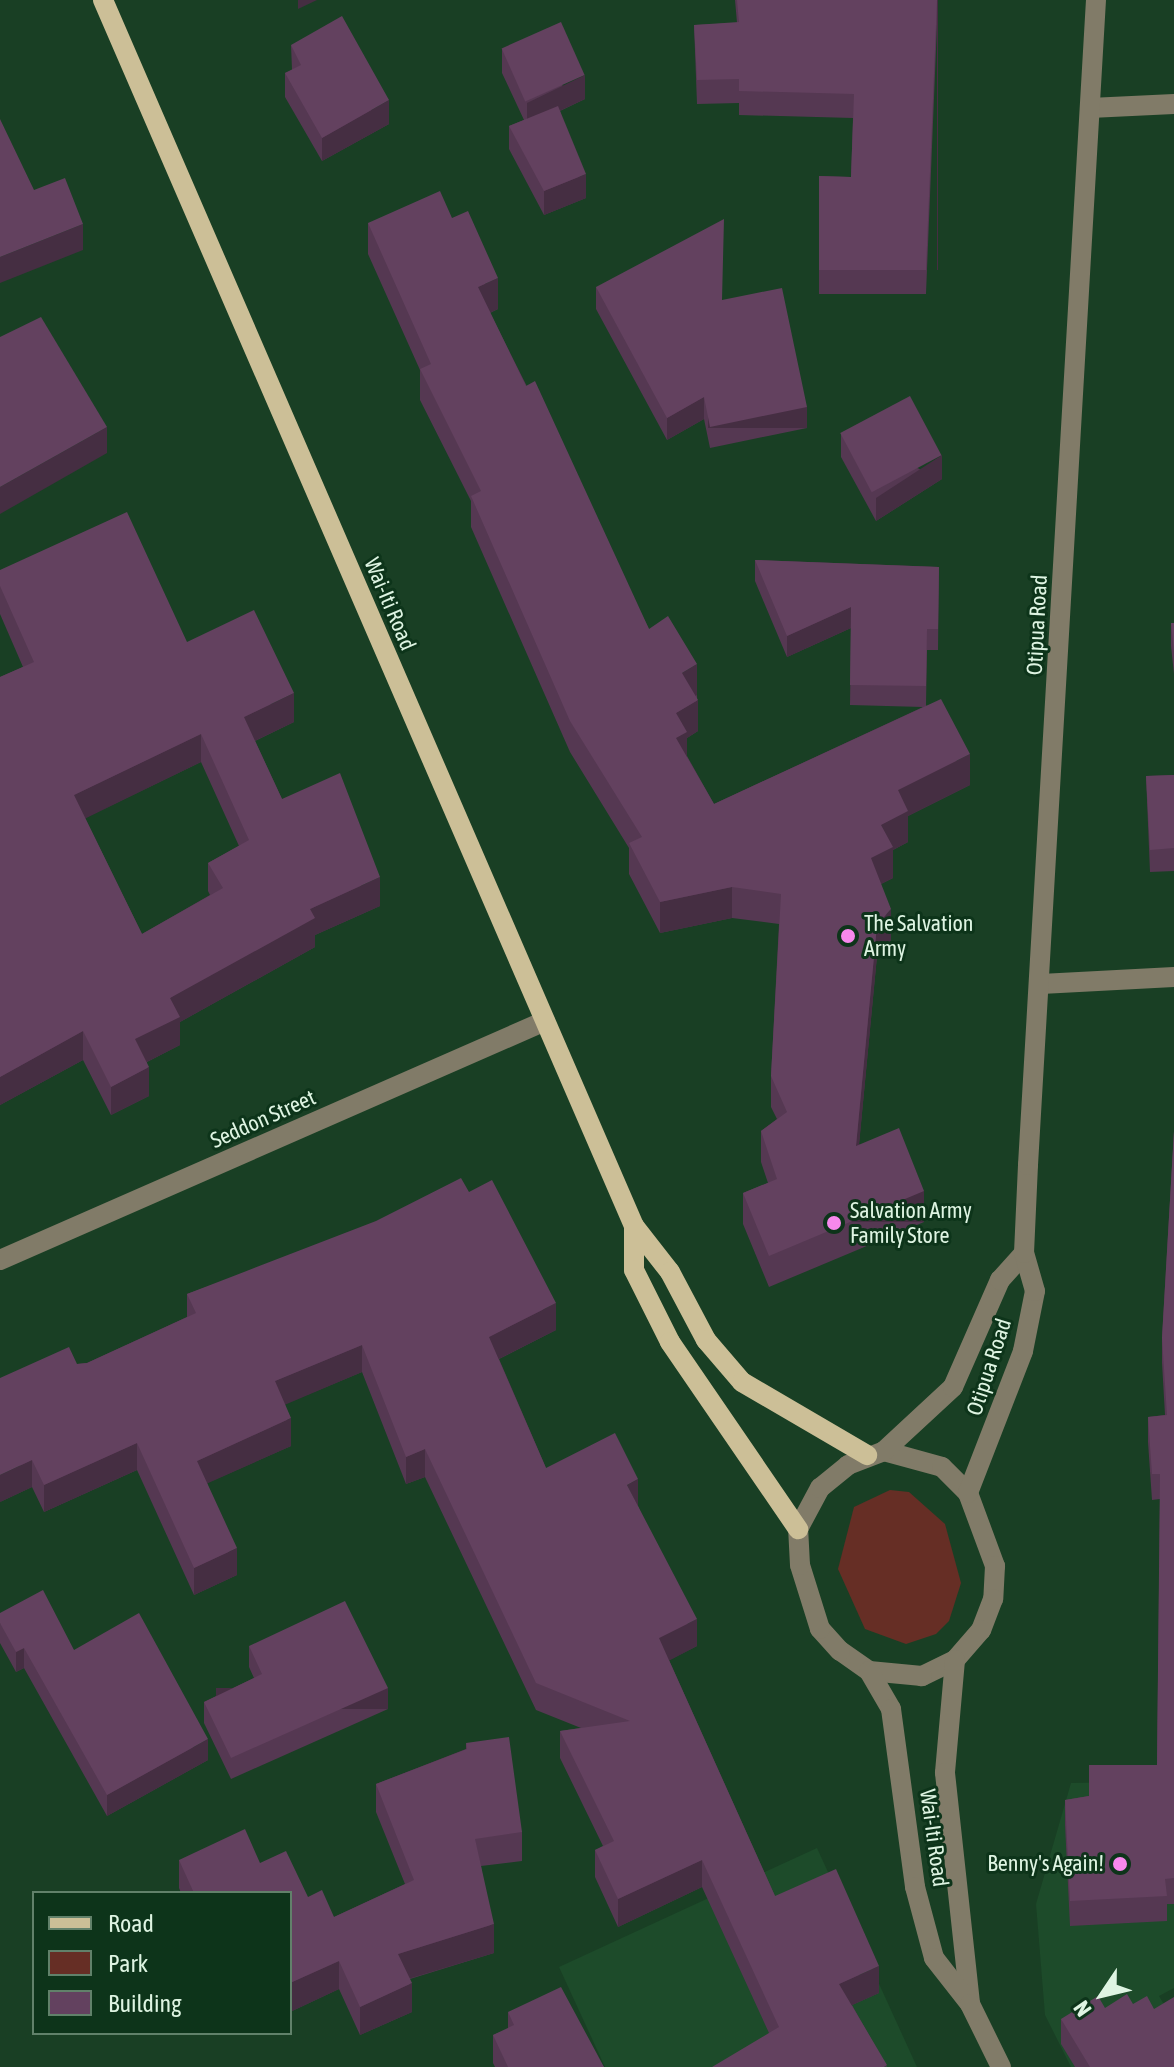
<!DOCTYPE html>
<style>
body{margin:0}
#map{position:relative;width:1174px;height:2067px;overflow:hidden;background:#193f24;font-family:"Asap Condensed",sans-serif}
div>[style]{position:absolute}
[style*='--x']{left:calc(var(--x)*1px);top:calc(var(--y)*1px);width:calc(var(--w)*1px);rotate:calc(var(--a)*1deg)}
.built>*{inset:0;background:#1d4b2a}
.green>*{inset:0;background:#662e25}
.minor>*{height:20px;margin:-10px;padding:0 10px;transform-origin:10px;border-radius:10px;background:#817b68}
.major>*{height:20px;margin:-10px;padding:0 10px;transform-origin:10px;border-radius:10px;background:#ccbf97}
.wall>*{inset:0;background:#553852}
.shaded-wall>*{inset:0;background:#452e42;transform-origin:0 0}
.building>*{inset:0;background:#63415f;transform-origin:0 0}
.dots>*{width:22px;height:22px;translate:-50% -50%;box-sizing:border-box;border:4px solid #0d341a;border-radius:50%}
span{translate:-50% -50%;white-space:nowrap;text-align:center;line-height:1.15;-webkit-text-stroke:6px #0d341a;paint-order:stroke}
.street-label{font-size:22px;color:#def4e2}
.poi-label{font-size:22px;color:#def4e2}
.left{translate:0 -50%;text-align:left}
.right{translate:-100% -50%;text-align:right}
.legend{position:absolute;left:32px;top:1891px;width:260px;height:144px;box-sizing:border-box;background:#0d341a;border:2px solid #61816a;margin:0;padding:10px 14px;list-style:none;font-size:24px;color:#def4e2}
.legend li{display:flex;align-items:center;gap:16px;height:40px}
.legend b{width:40px;border:2px solid #61816a}
.north{position:absolute;left:1062px;top:1955px;width:80px;height:80px;-webkit-text-stroke:6px #0d341a;paint-order:stroke;rotate:235deg;font-size:22px;font-weight:700;line-height:32px;text-align:center;color:#def4e2}
.north::after{content:'';display:block;margin:auto;width:28px;height:36px;background:#def4e2;clip-path:polygon(50% 0,100% 100%,50% 72%,0 100%)}
</style>
<div id="map">
<div class="built">
<div style="clip-path:polygon(1174px 1781px,1174px 1988px,1159px 1996px,1174px 2021px,1174px 2067px,1071px 2067px,1045px 2015px,1036px 1904px,1071px 1783px)"></div>
<div style="clip-path:polygon(817px 1848px,917px 2067px,605px 2067px,559px 1967px)"></div>
</div>
<div class="green">
<div style="clip-path:polygon(890px 1490px,909px 1492px,945px 1524px,961px 1583px,949px 1621px,936px 1634px,906px 1644px,865px 1629px,838px 1569px,854px 1507px)"></div>
</div>
<div class="minor">
<div style="--x:1090;--y:108;--w:84;--a:-2.7"></div>
<div style="--x:1041;--y:984;--w:133;--a:-3"></div>
<div style="--x:0;--y:1260;--w:595;--a:-23.68"></div>
<div style="--x:884;--y:1451;--w:60;--a:15.4"></div>
<div style="--x:942;--y:1467;--w:37;--a:45"></div>
<div style="--x:968;--y:1493;--w:78;--a:69.7"></div>
<div style="--x:995;--y:1566;--w:33;--a:93"></div>
<div style="--x:993;--y:1599;--w:33;--a:111"></div>
<div style="--x:981;--y:1630;--w:40;--a:131"></div>
<div style="--x:955;--y:1660;--w:37;--a:154"></div>
<div style="--x:922;--y:1676;--w:53;--a:-174.6"></div>
<div style="--x:869;--y:1671;--w:35;--a:-145"></div>
<div style="--x:840;--y:1651;--w:30;--a:-132"></div>
<div style="--x:820;--y:1629;--w:67;--a:-107.4"></div>
<div style="--x:800;--y:1565;--w:36;--a:-93"></div>
<div style="--x:798;--y:1529;--w:47;--a:-61.8"></div>
<div style="--x:820;--y:1488;--w:36;--a:-39"></div>
<div style="--x:848;--y:1465;--w:39;--a:-21"></div>
<div style="--x:884;--y:1451;--w:94;--a:-42.8"></div>
<div style="--x:953;--y:1387;--w:117;--a:-66.3"></div>
<div style="--x:1000;--y:1280;--w:36;--a:-48"></div>
<div style="--x:968;--y:1493;--w:152;--a:-68.8"></div>
<div style="--x:1023;--y:1351;--w:61;--a:-78.7"></div>
<div style="--x:1035;--y:1291;--w:40;--a:-106"></div>
<div style="--x:1024;--y:1253;--w:88;--a:-87.4"></div>
<div style="--x:1028;--y:1165;--w:1167;--a:-86.66"></div>
<div style="--x:955;--y:1660;--w:113;--a:95.1"></div>
<div style="--x:945;--y:1773;--w:232;--a:83.8"></div>
<div style="--x:869;--y:1671;--w:44;--a:59.9"></div>
<div style="--x:891;--y:1709;--w:180;--a:82.3"></div>
<div style="--x:915;--y:1887;--w:73;--a:75"></div>
<div style="--x:934;--y:1958;--w:58;--a:52"></div>
<div style="--x:970;--y:2004;--w:70;--a:63.8"></div>
</div>
<div class="major">
<div style="--x:103;--y:0;--w:1336;--a:66.58"></div>
<div style="--x:634;--y:1226;--w:58;--a:52"></div>
<div style="--x:670;--y:1272;--w:77;--a:62.1"></div>
<div style="--x:706;--y:1340;--w:55;--a:49.4"></div>
<div style="--x:742;--y:1382;--w:145;--a:30.3"></div>
<div style="--x:634;--y:1226;--w:44;--a:90"></div>
<div style="--x:634;--y:1270;--w:80;--a:63.4"></div>
<div style="--x:670;--y:1342;--w:227;--a:55.6"></div>
</div>
<div class="wall">
<div style="clip-path:polygon(735px 0,938px 0,926px 294px,819px 294px,819px 176px,851px 177px,853px 118px,739px 115px,739px 103px,697px 104px,694px 25px,737px 23px)"></div>
<div style="clip-path:polygon(291px 45px,389px 124px,322px 161px,285px 97px,285px 73px,292px 70px)"></div>
<div style="clip-path:polygon(502px 49px,585px 99px,560px 111px,586px 198px,544px 215px,509px 149px,509px 126px,524px 120px,502px 73px)"></div>
<div style="clip-path:polygon(452px 218px,498px 309px,490px 313px,649px 629px,697px 695px,698px 731px,687px 738px,687px 756px,714px 804px,923px 707px,850px 705px,851px 628px,787px 657px,755px 581px,755px 560px,939px 567px,938px 650px,927px 650px,926px 705px,970px 785px,908px 816px,908px 842px,893px 850px,893px 878px,881px 884px,891px 940px,877px 956px,859px 1144px,924px 1222px,769px 1287px,743px 1224px,743px 1193px,768px 1183px,761px 1162px,761px 1131px,777px 1119px,771px 1107px,771px 1076px,779px 924px,732px 918px,660px 933px,629px 874px,629px 848px,570px 752px,471px 527px,471px 501px,420px 400px,420px 370px,368px 254px,368px 223px)"></div>
<div style="clip-path:polygon(596px 287px,722px 300px,807px 428px,710px 448px,704px 419px,667px 440px,596px 309px)"></div>
<div style="clip-path:polygon(841px 434px,942px 479px,876px 521px,841px 457px)"></div>
<div style="clip-path:polygon(evenodd,0 570px,187px 642px,294px 722px,255px 741px,282px 799px,380px 906px,315px 935px,315px 947px,180px 1022px,180px 1045px,147px 1062px,149px 1096px,111px 1115px,83px 1060px,0 1105px,0 677px,23px 667px,0 614px,0 570px,201px 762px,239px 846px,208px 863px,208px 891px,210px 895px,142px 934px,85px 818px,201px 762px)"></div>
<div style="clip-path:polygon(1171px 623px,1174px 623px,1174px 674px,1171px 646px)"></div>
<div style="clip-path:polygon(1174px 775px,1174px 871px,1150px 872px,1146px 776px)"></div>
<div style="clip-path:polygon(1174px 1131px,1174px 1904px,1167px 1904px,1167px 1921px,1070px 1926px,1065px 1825px,1065px 1800px,1089px 1796px,1157px 1765px,1160px 1499px,1152px 1500px,1148px 1442px,1148px 1417px,1165px 1415px,1162px 1363px,1162px 1338px)"></div>
<div style="clip-path:polygon(469px 1192px,556px 1330px,499px 1359px,546px 1468px,638px 1506px,697px 1646px,669px 1660px,775px 1896px,879px 1993px,852px 2005px,887px 2067px,769px 2033px,702px 1887px,618px 1927px,595px 1877px,595px 1850px,603px 1846px,560px 1758px,560px 1731px,581px 1728px,536px 1710px,425px 1477px,406px 1484px,362px 1372px,285px 1404px,291px 1446px,207px 1483px,237px 1575px,194px 1595px,137px 1470px,44px 1512px,32px 1487px,0 1502px,77px 1364px,87px 1363px,187px 1317px,187px 1294px)"></div>
<div style="clip-path:polygon(0 1623px,74px 1650px,208px 1760px,107px 1816px,24px 1668px,16px 1672px,0 1643px)"></div>
<div style="clip-path:polygon(249px 1646px,388px 1709px,231px 1779px,204px 1723px,204px 1702px,254px 1678px,249px 1667px)"></div>
<div style="clip-path:polygon(466px 1743px,522px 1832px,522px 1861px,481px 1866px,494px 1953px,410px 1979px,412px 2012px,360px 2035px,339px 1989px,290px 2012px,290px 1893px,181px 1893px,179px 1888px,179px 1860px,260px 1863px,334px 1917px,405px 1884px,376px 1812px,376px 1784px,466px 1749px)"></div>
<div style="clip-path:polygon(1133px 2004px,1154px 2009px,1174px 2067px,1075px 2067px,1061px 2044px,1061px 2019px,1105px 2008px)"></div>
<div style="clip-path:polygon(508px 2012px,604px 2067px,495px 2067px,493px 2063px,493px 2035px,508px 2029px)"></div>
</div>
<div class="shaded-wall">
<div style="clip-path:polygon(298px 0,317px 0,298px 9px)"></div>
<div style="left:937px;top:0;width:1px;height:270px"></div>
<div style="clip-path:polygon(585px 75px,585px 99px,527px 126px,527px 103px)"></div>
<div style="clip-path:polygon(389px 100px,389px 124px,322px 161px,322px 138px)"></div>
<div style="clip-path:polygon(586px 174px,586px 198px,544px 215px,544px 191px)"></div>
<div style="clip-path:polygon(83px 224px,83px 250px,0 283px,0 257px)"></div>
<div style="clip-path:polygon(498px 278px,498px 309px,478px 318px,478px 287px)"></div>
<div style="clip-path:polygon(704px 397px,704px 419px,667px 440px,667px 418px)"></div>
<div style="left:807px;top:407px;width:21px;height:99px;rotate:90deg"></div>
<div style="clip-path:polygon(107px 427px,107px 453px,0 514px,0 487px)"></div>
<div style="clip-path:polygon(942px 455px,942px 479px,876px 521px,876px 498px)"></div>
<div style="clip-path:polygon(851px 607px,851px 628px,787px 657px,787px 636px)"></div>
<div style="clip-path:polygon(697px 664px,697px 695px,682px 704px,682px 673px)"></div>
<div style="clip-path:polygon(294px 693px,294px 722px,244px 746px,244px 717px)"></div>
<div style="clip-path:polygon(698px 700px,698px 731px,687px 738px,687px 763px,676px 769px,676px 713px)"></div>
<div style="clip-path:polygon(201px 734px,201px 762px,74px 824px,74px 795px)"></div>
<div style="clip-path:polygon(970px 754px,970px 785px,908px 816px,908px 842px,893px 850px,893px 878px,871px 889px,871px 858px,881px 825px,898px 790px)"></div>
<div style="clip-path:polygon(380px 877px,380px 906px,315px 935px,315px 947px,180px 1022px,180px 1045px,135px 1068px,135px 1039px,170px 998px,310px 909px)"></div>
<div style="clip-path:polygon(732px 887px,732px 918px,660px 933px,660px 902px)"></div>
<div style="clip-path:polygon(891px 909px,891px 940px,877px 956px,856px 1177px,856px 1146px,877px 925px)"></div>
<div style="clip-path:polygon(83px 1031px,83px 1060px,0 1105px,0 1077px)"></div>
<div style="clip-path:polygon(149px 1067px,149px 1096px,111px 1115px,111px 1087px)"></div>
<div style="left:924px;top:1191px;width:31px;height:168px;rotate:90deg"></div>
<div style="clip-path:polygon(556px 1303px,556px 1330px,489px 1364px,489px 1337px)"></div>
<div style="clip-path:polygon(362px 1345px,362px 1372px,275px 1409px,275px 1381px)"></div>
<div style="clip-path:polygon(291px 1418px,291px 1446px,197px 1488px,197px 1461px)"></div>
<div style="clip-path:polygon(137px 1443px,137px 1470px,44px 1512px,44px 1485px)"></div>
<div style="clip-path:polygon(425px 1449px,425px 1477px,406px 1484px,406px 1457px)"></div>
<div style="clip-path:polygon(32px 1460px,32px 1487px,0 1502px,0 1475px)"></div>
<div style="clip-path:polygon(638px 1479px,638px 1507px,627px 1485px)"></div>
<div style="clip-path:polygon(237px 1548px,237px 1575px,194px 1595px,194px 1568px)"></div>
<div style="clip-path:polygon(697px 1619px,697px 1646px,659px 1666px,659px 1638px)"></div>
<div style="clip-path:polygon(24px 1648px,24px 1668px,16px 1672px,16px 1652px)"></div>
<div style="left:388px;top:1688px;width:21px;height:172px;rotate:90deg"></div>
<div style="clip-path:polygon(208px 1739px,208px 1760px,107px 1816px,107px 1795px)"></div>
<div style="clip-path:polygon(702px 1860px,702px 1887px,618px 1927px,618px 1899px)"></div>
<div style="clip-path:polygon(494px 1924px,494px 1953px,398px 1982px,398px 1954px)"></div>
<div style="clip-path:polygon(339px 1961px,339px 1989px,290px 2012px,290px 1983px)"></div>
<div style="clip-path:polygon(879px 1966px,879px 1993px,839px 2011px,839px 1984px)"></div>
<div style="clip-path:polygon(412px 1983px,412px 2012px,360px 2035px,360px 2007px)"></div>
</div>
<div class="building">
<div style="clip-path:polygon(737px 0,937px 0,926px 270px,819px 270px,819px 176px,851px 177px,854px 94px,739px 91px,739px 79px,697px 80px,694px 25px,739px 22px)"></div>
<div style="clip-path:polygon(342px 16px,389px 100px,322px 138px,285px 73px,301px 65px,291px 45px)"></div>
<div style="left:561px;top:22px;width:58px;height:65px;rotate:66deg"></div>
<div style="clip-path:polygon(558px 106px,586px 174px,544px 191px,509px 126px)"></div>
<div style="clip-path:polygon(0 119px,34px 190px,65px 178px,83px 224px,0 257px)"></div>
<div style="clip-path:polygon(440px 191px,452px 218px,468px 211px,498px 278px,478px 287px,526px 386px,535px 381px,649px 629px,668px 616px,697px 664px,682px 673px,698px 700px,676px 713px,687px 732px,676px 738px,714px 804px,941px 699px,970px 754px,898px 790px,908px 811px,881px 825px,893px 847px,871px 858px,891px 909px,877px 925px,856px 1146px,899px 1128px,924px 1191px,769px 1256px,743px 1193px,777px 1179px,761px 1131px,787px 1112px,771px 1076px,781px 894px,732px 887px,660px 902px,629px 843px,642px 837px,570px 721px,471px 496px,481px 491px,420px 369px,431px 364px,368px 223px)"></div>
<div style="clip-path:polygon(724px 219px,722px 300px,782px 288px,807px 407px,710px 427px,704px 397px,667px 418px,596px 287px)"></div>
<div style="clip-path:polygon(41px 317px,107px 427px,0 487px,0 337px)"></div>
<div style="left:910px;top:396px;width:67px;height:79px;rotate:62deg"></div>
<div style="clip-path:polygon(evenodd,127px 512px,187px 642px,254px 610px,294px 693px,244px 717px,282px 799px,340px 773px,380px 877px,310px 909px,315px 918px,170px 998px,180px 1017px,135px 1039px,149px 1067px,111px 1087px,83px 1031px,0 1077px,0 677px,34px 662px,0 586px,0 570px,127px 512px,201px 734px,249px 840px,208px 863px,223px 888px,142px 934px,74px 795px,201px 734px)"></div>
<div style="clip-path:polygon(755px 560px,939px 567px,938px 629px,927px 629px,926px 686px,850px 685px,851px 607px,787px 636px)"></div>
<div style="clip-path:polygon(1171px 623px,1174px 623px,1174px 652px)"></div>
<div style="clip-path:polygon(1174px 775px,1174px 848px,1150px 850px,1146px 776px)"></div>
<div style="clip-path:polygon(1174px 1131px,1174px 1878px,1165px 1879px,1167px 1896px,1070px 1901px,1065px 1800px,1089px 1796px,1089px 1765px,1157px 1765px,1160px 1474px,1152px 1474px,1148px 1417px,1167px 1415px,1162px 1338px)"></div>
<div style="clip-path:polygon(461px 1178px,469px 1192px,492px 1180px,556px 1303px,489px 1337px,546px 1468px,615px 1433px,638px 1479px,627px 1485px,697px 1619px,659px 1638px,775px 1896px,836px 1869px,879px 1966px,839px 1984px,887px 2065px,884px 2067px,712px 2067px,779px 2027px,702px 1860px,618px 1899px,595px 1850px,614px 1841px,560px 1731px,630px 1721px,536px 1683px,425px 1449px,406px 1457px,362px 1345px,275px 1381px,291px 1418px,197px 1461px,237px 1548px,194px 1568px,137px 1443px,44px 1485px,32px 1460px,0 1475px,0 1378px,69px 1347px,77px 1364px,87px 1363px,196px 1313px,187px 1294px,376px 1221px)"></div>
<div style="clip-path:polygon(43px 1590px,74px 1650px,139px 1613px,208px 1739px,107px 1795px,24px 1648px,16px 1652px,0 1623px,0 1613px)"></div>
<div style="clip-path:polygon(345px 1601px,388px 1688px,231px 1758px,204px 1702px,262px 1674px,249px 1646px)"></div>
<div style="clip-path:polygon(509px 1737px,522px 1832px,475px 1839px,494px 1924px,398px 1954px,412px 1983px,360px 2007px,339px 1961px,290px 1983px,290px 1893px,194px 1893px,179px 1860px,245px 1829px,260px 1863px,286px 1851px,308px 1897px,322px 1890px,334px 1917px,414px 1880px,376px 1784px,467px 1749px,466px 1743px)"></div>
<div style="clip-path:polygon(561px 1987px,604px 2067px,508px 2067px,493px 2035px,514px 2025px,508px 2012px)"></div>
<div style="clip-path:polygon(1127px 1994px,1133px 2004px,1147px 1996px,1154px 2009px,1174px 1997px,1174px 2067px,1090px 2067px,1061px 2019px,1098px 1996px,1105px 2008px)"></div>
</div>
<div class="dots">
<div style="left:848px;top:936px;background:#f788ec"></div>
<div style="left:834px;top:1223px;background:#f788ec"></div>
<div style="left:1120px;top:1864px;background:#f788ec"></div>
</div>
<div class="street-label">
<span style="left:390px;top:604px;rotate:67deg">Wai-Iti Road</span>
<span style="left:1037px;top:625px;rotate:-87deg">Otipua Road</span>
<span style="left:263px;top:1119px;rotate:-24deg">Seddon Street</span>
<span style="left:989px;top:1367px;rotate:-72deg">Otipua Road</span>
<span style="left:934px;top:1838px;rotate:82deg">Wai-Iti Road</span>
</div>
<div class="poi-label">
<span class="left" style="left:864px;top:936px">The Salvation<br>Army</span>
<span class="left" style="left:850px;top:1223px">Salvation Army<br>Family Store</span>
<span class="right" style="left:1104px;top:1864px">Benny's Again!</span>
</div>
<ul class="legend">
<li><b style="height:10px;background:#ccbf97"></b>Road</li>
<li><b style="height:22px;background:#662e25"></b>Park</li>
<li><b style="height:22px;background:#63415f"></b>Building</li>
</ul>
<div class="north">N</div>
</div>
